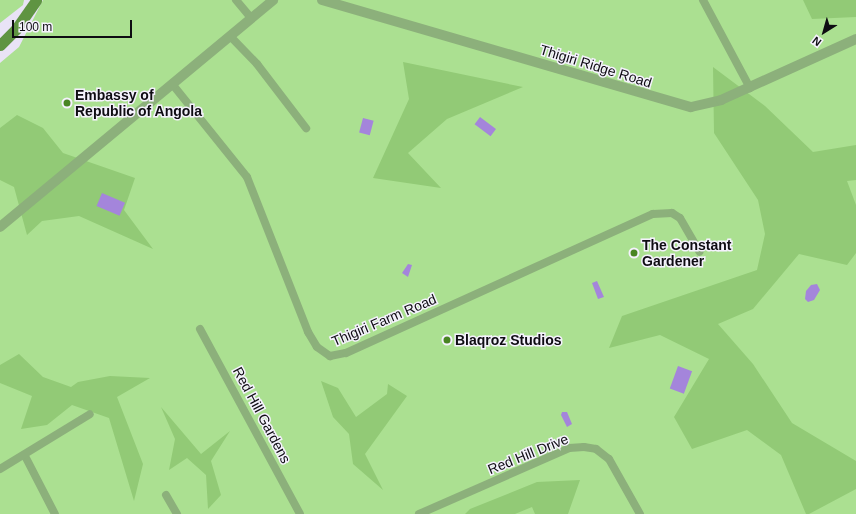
<!DOCTYPE html>
<style>
body{margin:0}
#map{position:relative;width:856px;height:514px;overflow:hidden;background:#e9e3f6;font-family:Helvetica,sans-serif}
div>[style]{position:absolute}
[style*='--x']{left:calc(var(--x)*1px);top:calc(var(--y)*1px);width:calc(var(--w)*1px);rotate:calc(var(--a)*1deg)}
.green>*{inset:0;background:#abe091}
.forest>*{inset:0;background:#92ca76}
.water>*{inset:0;background:#a485db;transform-origin:0 0}
.minor>*{height:8px;margin:-4px;padding:0 4px;transform-origin:4px;border-radius:4px;background:#8cb07b}
.tertiary>*{height:10px;margin:-5px;padding:0 5px;transform-origin:5px;border-radius:5px;background:#8cb07b}
.secondary>*{height:11px;margin:-5.5px;padding:0 5.5px;transform-origin:5.5px;border-radius:5.5px;background:#5f9442}
.dots>*{width:11px;height:11px;translate:-50% -50%;box-sizing:border-box;border:2px solid #f5f2fd;border-radius:50%}
span{translate:-50% -50%;white-space:nowrap;text-align:center;line-height:1.15;-webkit-text-stroke:3px #f5f2fd;paint-order:stroke}
.street-label{font-size:14px;color:#0e0c12}
.poi-label{font-size:14px;color:#0e0c12;font-weight:700}
.left{translate:0 -50%;text-align:left}
.north{position:absolute;left:804px;top:12px;width:40px;height:40px;-webkit-text-stroke:3px #f5f2fd;paint-order:stroke;rotate:217deg;font-size:11px;font-weight:700;line-height:16px;text-align:center;color:#0e0c12}
.north::after{content:'';display:block;margin:auto;width:14px;height:18px;background:#0e0c12;clip-path:polygon(50% 0,100% 100%,50% 72%,0 100%)}
.scale{position:absolute;left:12px;top:20px;width:120px;height:18px;box-sizing:border-box;border:2px solid #0e0c12;border-top:0;padding-left:5px;font-size:12px;line-height:14px;white-space:nowrap;color:#0e0c12;-webkit-text-stroke:3px #f5f2fd;paint-order:stroke}
</style>
<div id="map">
<div class="green">
<div style="clip-path:polygon(0 0,24px 0,23px 5px,0 23px)"></div>
<div style="clip-path:polygon(43px 0,856px 0,856px 514px,0 514px,0 63px,19px 47px)"></div>
</div>
<div class="forest">
<div style="clip-path:polygon(803px 0,856px 0,856px 17px,812px 19px)"></div>
<div style="clip-path:polygon(403px 62px,523px 87px,447px 119px,408px 153px,441px 188px,373px 178px,409px 99px)"></div>
<div style="clip-path:polygon(713px 67px,765px 106px,813px 152px,856px 145px,856px 180px,847px 181px,856px 205px,856px 253px,847px 265px,799px 254px,753px 309px,718px 324px,753px 364px,792px 423px,856px 461px,856px 489px,809px 514px,806px 514px,781px 455px,747px 430px,692px 449px,674px 417px,709px 359px,660px 335px,609px 348px,622px 316px,757px 270px,765px 234px,758px 200px,714px 133px)"></div>
<div style="clip-path:polygon(17px 115px,43px 128px,63px 153px,135px 178px,124px 210px,153px 249px,79px 216px,42px 221px,27px 235px,14px 187px,0 180px,0 128px)"></div>
<div style="clip-path:polygon(19px 354px,43px 377px,71px 387px,78px 382px,110px 376px,150px 378px,117px 397px,143px 464px,134px 501px,109px 418px,72px 405px,47px 425px,21px 429px,32px 396px,0 383px,0 365px)"></div>
<div style="clip-path:polygon(321px 381px,338px 388px,356px 417px,387px 394px,388px 384px,407px 396px,365px 454px,383px 490px,353px 464px,349px 434px,333px 417px)"></div>
<div style="clip-path:polygon(161px 407px,201px 454px,230px 431px,211px 461px,221px 495px,208px 509px,206px 475px,187px 458px,169px 470px,175px 439px)"></div>
<div style="clip-path:polygon(580px 480px,568px 514px,535px 514px,532px 507px,515px 514px,465px 514px,470px 509px,537px 482px)"></div>
</div>
<div class="water">
<div style="left:480px;top:117px;width:20px;height:9px;rotate:37deg"></div>
<div style="left:363px;top:118px;width:11px;height:15px;rotate:15deg"></div>
<div style="left:102px;top:193px;width:25px;height:14px;rotate:23deg"></div>
<div style="clip-path:polygon(408px 264px,412px 265px,408px 277px,402px 273px)"></div>
<div style="clip-path:polygon(597px 281px,604px 297px,598px 299px,592px 283px)"></div>
<div style="clip-path:polygon(817px 284px,820px 290px,814px 300px,808px 302px,805px 299px,806px 291px,811px 285px)"></div>
<div style="left:678px;top:366px;width:15px;height:24px;rotate:20deg"></div>
<div style="clip-path:polygon(562px 412px,567px 412px,572px 424px,567px 427px,561px 415px)"></div>
</div>
<div class="minor">
<div style="--x:236;--y:0;--w:23;--a:50"></div>
<div style="--x:703;--y:0;--w:100;--a:61.9"></div>
<div style="--x:230;--y:36;--w:39;--a:46"></div>
<div style="--x:257;--y:64;--w:81;--a:52.6"></div>
<div style="--x:173;--y:85;--w:118;--a:51.2"></div>
<div style="--x:247;--y:177;--w:167;--a:68.5"></div>
<div style="--x:308;--y:332;--w:17;--a:59"></div>
<div style="--x:317;--y:347;--w:16;--a:35"></div>
<div style="--x:330;--y:356;--w:16;--a:-11"></div>
<div style="--x:346;--y:353;--w:337;--a:-24.4"></div>
<div style="--x:653;--y:214;--w:19;--a:-3"></div>
<div style="--x:672;--y:213;--w:9;--a:32"></div>
<div style="--x:680;--y:218;--w:39;--a:60"></div>
<div style="--x:200;--y:329;--w:210;--a:61.6"></div>
<div style="--x:25;--y:456;--w:65;--a:62.7"></div>
<div style="--x:0;--y:469;--w:105;--a:-31.4"></div>
<div style="--x:166;--y:495;--w:22;--a:60"></div>
<div style="--x:419;--y:514;--w:164;--a:-23.7"></div>
<div style="--x:569;--y:448;--w:15;--a:-4"></div>
<div style="--x:584;--y:447;--w:12;--a:9"></div>
<div style="--x:596;--y:449;--w:16;--a:38"></div>
<div style="--x:609;--y:459;--w:63;--a:60.6"></div>
</div>
<div class="tertiary">
<div style="--x:322;--y:0;--w:384;--a:16.2"></div>
<div style="--x:691;--y:107;--w:31;--a:-13"></div>
<div style="--x:721;--y:100;--w:148;--a:-24.3"></div>
<div style="--x:0;--y:227;--w:355;--a:-39.7"></div>
</div>
<div class="secondary">
<div style="--x:0;--y:45;--w:23;--a:-45"></div>
<div style="--x:16;--y:29;--w:35;--a:-55"></div>
</div>
<div class="dots">
<div style="left:67px;top:103px;background:#498523"></div>
<div style="left:634px;top:253px;background:#498523"></div>
<div style="left:447px;top:340px;background:#498523"></div>
</div>
<div class="street-label">
<span style="left:596px;top:66px;rotate:17deg">Thigiri Ridge Road</span>
<span style="left:384px;top:320px;rotate:-23deg">Thigiri Farm Road</span>
<span style="left:262px;top:415px;rotate:62deg">Red Hill Gardens</span>
<span style="left:528px;top:454px;rotate:-22deg">Red Hill Drive</span>
</div>
<div class="poi-label">
<span class="left" style="left:75px;top:103px">Embassy of<br>Republic of Angola</span>
<span class="left" style="left:642px;top:253px">The Constant<br>Gardener</span>
<span class="left" style="left:455px;top:340px">Blaqroz Studios</span>
</div>
<div class="north">N</div>
<div class="scale">100 m</div>
</div>
